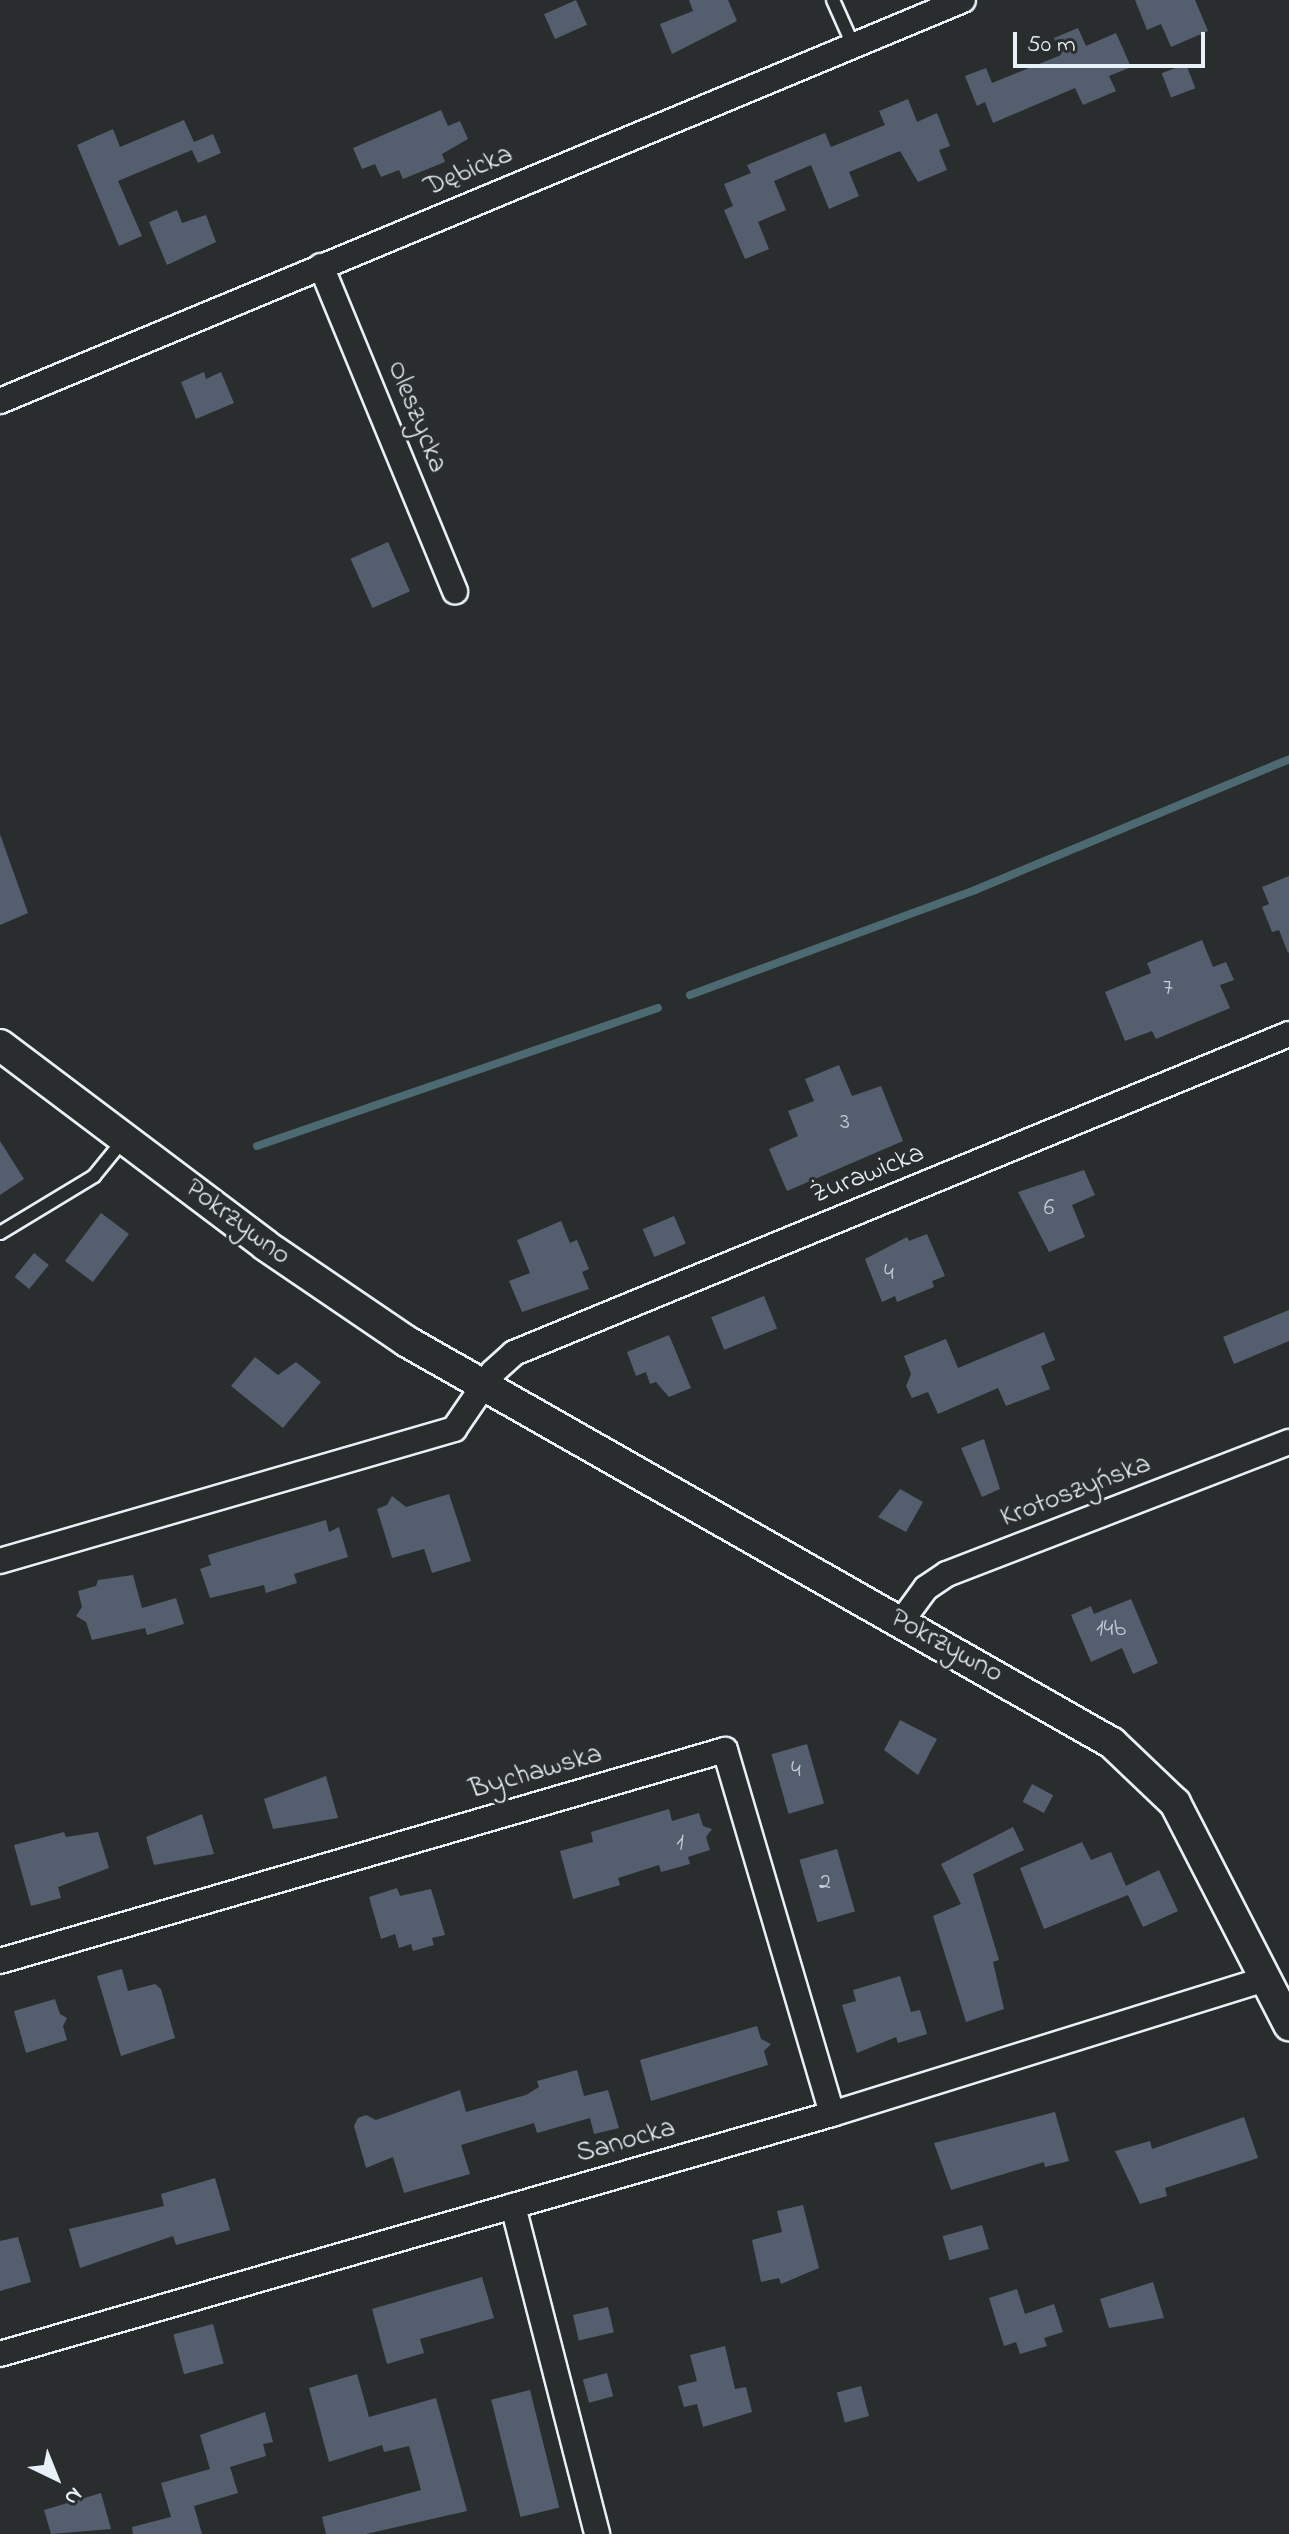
<!DOCTYPE html>
<meta charset="utf-8">
<style>
body{margin:0}
#map{position:relative;width:1289px;height:2534px;overflow:hidden;background:#2a2d2e;font-family:"Indie Flower",sans-serif}
div>[style]{position:absolute}
[style*='--x']{left:calc(var(--x)*1px);top:calc(var(--y)*1px);width:calc(var(--w)*1px);rotate:calc(var(--a)*1deg)}
.stream>*{height:8px;margin:-4px;padding:0 4px;transform-origin:4px;border-radius:4px;background:#4d6972}
.building>*{inset:0;background:#545e6f;transform-origin:0 0}
.roads{filter:drop-shadow(2px 0 #e8f1f8) drop-shadow(-2px 0 #e8f1f8) drop-shadow(0 2px #e8f1f8) drop-shadow(0 -2px #e8f1f8)}
.service>*{height:12px;margin:-6px;padding:0 6px;transform-origin:6px;border-radius:6px;background:#2a2d2e}
.minor>*{height:24px;margin:-12px;padding:0 12px;transform-origin:12px;border-radius:12px;background:#2a2d2e}
.tertiary>*{height:30px;margin:-15px;padding:0 15px;transform-origin:15px;border-radius:15px;background:#2a2d2e}
span{translate:-50% -50%;white-space:nowrap;text-align:center;line-height:1.15;-webkit-text-stroke:6px #2a2d2e;paint-order:stroke}
.number-label{font-size:24px;color:#c3ccd6}
.number-label span{-webkit-text-stroke-width:0}
.street-label{font-size:28px;color:#e8f1f8}
.north{position:absolute;left:16px;top:2438px;width:80px;height:80px;-webkit-text-stroke:6px #2a2d2e;paint-order:stroke;rotate:137deg;font-size:22px;font-weight:700;line-height:32px;text-align:center;color:#e8f1f8}
.north::after{content:'';display:block;margin:auto;width:28px;height:36px;background:#e8f1f8;clip-path:polygon(50% 0,100% 100%,50% 72%,0 100%)}
.scale{position:absolute;left:1013px;top:32px;width:192px;height:36px;box-sizing:border-box;border:4px solid #e8f1f8;border-top:0;padding-left:10px;font-size:24px;line-height:28px;white-space:nowrap;color:#e8f1f8;-webkit-text-stroke:6px #2a2d2e;paint-order:stroke}
</style>
<div id="map">
<div class="stream">
<div style="--x:690;--y:995;--w:304;--a:-20.2"></div>
<div style="--x:975;--y:890;--w:340;--a:-22.6"></div>
<div style="--x:257;--y:1146;--w:424;--a:-19"></div>
</div>
<div class="building">
<div style="left:576px;top:0;width:27px;height:35px;rotate:66deg"></div>
<div style="clip-path:polygon(689px 0,728px 0,737px 21px,672px 54px,660px 24px,693px 11px)"></div>
<div style="clip-path:polygon(1135px 0,1195px 0,1208px 31px,1171px 47px,1161px 24px,1147px 30px)"></div>
<div style="clip-path:polygon(1078px 28px,1086px 46px,1116px 33px,1131px 67px,1109px 76px,1116px 91px,1083px 105px,1075px 88px,993px 123px,985px 102px,977px 106px,965px 76px,986px 68px,992px 83px,1061px 55px,1054px 38px)"></div>
<div style="left:1186px;top:64px;width:26px;height:26px;rotate:69deg"></div>
<div style="clip-path:polygon(908px 99px,917px 122px,937px 113px,950px 146px,939px 150px,947px 170px,918px 182px,900px 151px,849px 172px,859px 196px,829px 209px,811px 165px,774px 181px,786px 210px,758px 222px,769px 249px,745px 259px,724px 210px,733px 206px,724px 184px,751px 173px,747px 165px,825px 133px,831px 147px,885px 125px,879px 111px)"></div>
<div style="clip-path:polygon(441px 110px,448px 126px,460px 121px,468px 139px,442px 154px,445px 162px,403px 179px,399px 170px,381px 177px,375px 164px,362px 169px,353px 148px)"></div>
<div style="clip-path:polygon(184px 120px,194px 142px,213px 134px,221px 153px,198px 163px,192px 150px,118px 181px,142px 236px,119px 246px,77px 145px,113px 129px,120px 147px)"></div>
<div style="clip-path:polygon(177px 210px,182px 223px,206px 215px,216px 242px,167px 265px,149px 222px)"></div>
<div style="clip-path:polygon(204px 372px,206px 379px,221px 372px,234px 403px,196px 419px,181px 382px)"></div>
<div style="left:388px;top:542px;width:54px;height:41px;rotate:66deg"></div>
<div style="clip-path:polygon(0 834px,28px 913px,0 925px)"></div>
<div style="clip-path:polygon(1289px 876px,1289px 952px,1288px 953px,1279px 930px,1272px 932px,1262px 907px,1269px 904px,1262px 887px)"></div>
<div style="clip-path:polygon(1202px 940px,1213px 967px,1226px 962px,1234px 980px,1220px 985px,1230px 1008px,1156px 1039px,1152px 1031px,1125px 1041px,1105px 992px,1151px 973px,1147px 963px)"></div>
<div style="clip-path:polygon(839px 1065px,852px 1096px,881px 1086px,903px 1141px,787px 1191px,769px 1149px,798px 1136px,788px 1111px,814px 1101px,805px 1079px)"></div>
<div style="clip-path:polygon(0 1141px,24px 1179px,0 1195px)"></div>
<div style="clip-path:polygon(1084px 1170px,1095px 1195px,1072px 1205px,1085px 1237px,1049px 1252px,1018px 1192px)"></div>
<div style="left:101px;top:1213px;width:35px;height:60px;rotate:37deg"></div>
<div style="left:674px;top:1216px;width:30px;height:34px;rotate:67deg"></div>
<div style="clip-path:polygon(561px 1221px,570px 1243px,577px 1240px,589px 1269px,582px 1272px,589px 1289px,522px 1312px,509px 1281px,530px 1273px,517px 1240px)"></div>
<div style="clip-path:polygon(927px 1234px,945px 1276px,932px 1281px,934px 1287px,897px 1302px,895px 1296px,882px 1302px,865px 1259px,907px 1237px,909px 1241px)"></div>
<div style="left:34px;top:1253px;width:19px;height:31px;rotate:39deg"></div>
<div style="left:764px;top:1296px;width:35px;height:57px;rotate:68deg"></div>
<div style="clip-path:polygon(1289px 1310px,1289px 1341px,1234px 1364px,1223px 1337px)"></div>
<div style="clip-path:polygon(1044px 1332px,1055px 1360px,1041px 1366px,1050px 1389px,1006px 1406px,998px 1388px,938px 1414px,928px 1392px,912px 1398px,906px 1386px,911px 1374px,904px 1356px,946px 1339px,958px 1368px)"></div>
<div style="clip-path:polygon(669px 1335px,691px 1388px,669px 1397px,656px 1382px,650px 1384px,646px 1372px,636px 1376px,627px 1352px)"></div>
<div style="clip-path:polygon(255px 1357px,278px 1375px,296px 1362px,321px 1382px,283px 1428px,231px 1386px)"></div>
<div style="clip-path:polygon(984px 1439px,1000px 1489px,982px 1497px,961px 1448px)"></div>
<div style="clip-path:polygon(900px 1489px,923px 1502px,906px 1532px,878px 1517px)"></div>
<div style="clip-path:polygon(449px 1494px,471px 1561px,432px 1573px,424px 1549px,392px 1558px,377px 1509px,387px 1505px,392px 1496px,406px 1507px)"></div>
<div style="clip-path:polygon(326px 1520px,329px 1532px,339px 1527px,348px 1557px,294px 1574px,297px 1583px,266px 1593px,264px 1585px,210px 1598px,200px 1569px,211px 1565px,208px 1555px)"></div>
<div style="clip-path:polygon(133px 1575px,142px 1608px,176px 1598px,184px 1624px,147px 1635px,145px 1628px,92px 1640px,86px 1622px,76px 1616px,82px 1607px,78px 1591px,96px 1586px,98px 1580px)"></div>
<div style="clip-path:polygon(1131px 1599px,1158px 1663px,1133px 1674px,1122px 1648px,1091px 1662px,1071px 1615px,1091px 1606px,1094px 1614px)"></div>
<div style="clip-path:polygon(900px 1720px,937px 1739px,918px 1775px,884px 1750px)"></div>
<div style="left:807px;top:1744px;width:62px;height:37px;rotate:74deg"></div>
<div style="clip-path:polygon(326px 1776px,338px 1818px,273px 1829px,264px 1799px)"></div>
<div style="left:1032px;top:1784px;width:24px;height:20px;rotate:28deg"></div>
<div style="clip-path:polygon(669px 1809px,672px 1821px,699px 1813px,703px 1826px,712px 1829px,706px 1837px,710px 1850px,688px 1857px,690px 1864px,661px 1872px,659px 1865px,618px 1878px,620px 1885px,573px 1899px,560px 1851px,593px 1842px,591px 1832px)"></div>
<div style="clip-path:polygon(202px 1814px,214px 1854px,154px 1865px,146px 1837px)"></div>
<div style="clip-path:polygon(1013px 1827px,1024px 1850px,973px 1874px,999px 1960px,993px 1962px,1004px 2009px,966px 2022px,933px 1916px,961px 1904px,941px 1864px)"></div>
<div style="clip-path:polygon(64px 1832px,66px 1837px,98px 1832px,109px 1868px,58px 1887px,61px 1898px,31px 1906px,14px 1845px)"></div>
<div style="clip-path:polygon(1082px 1842px,1091px 1860px,1111px 1852px,1126px 1886px,1159px 1870px,1178px 1911px,1143px 1927px,1128px 1895px,1044px 1929px,1020px 1868px)"></div>
<div style="left:837px;top:1849px;width:65px;height:39px;rotate:74deg"></div>
<div style="clip-path:polygon(397px 1888px,400px 1896px,431px 1889px,445px 1935px,432px 1938px,434px 1945px,413px 1951px,411px 1944px,399px 1948px,395px 1934px,381px 1939px,369px 1897px)"></div>
<div style="clip-path:polygon(122px 1969px,128px 1991px,155px 1984px,161px 1989px,175px 2038px,121px 2056px,97px 1976px)"></div>
<div style="clip-path:polygon(900px 1976px,911px 2012px,920px 2010px,927px 2034px,898px 2043px,896px 2037px,857px 2053px,842px 2005px,856px 2001px,853px 1990px)"></div>
<div style="clip-path:polygon(55px 1999px,60px 2014px,67px 2018px,63px 2026px,67px 2040px,26px 2053px,14px 2011px)"></div>
<div style="clip-path:polygon(757px 2026px,761px 2039px,771px 2044px,764px 2051px,768px 2065px,651px 2101px,640px 2060px)"></div>
<div style="clip-path:polygon(577px 2070px,584px 2096px,608px 2090px,619px 2128px,594px 2134px,590px 2118px,537px 2133px,534px 2123px,461px 2145px,470px 2174px,404px 2193px,393px 2157px,366px 2168px,354px 2126px,358px 2118px,366px 2115px,376px 2120px,460px 2090px,466px 2112px,526px 2095px,539px 2087px,537px 2081px)"></div>
<div style="clip-path:polygon(1055px 2112px,1069px 2161px,1045px 2167px,1044px 2162px,951px 2190px,934px 2143px)"></div>
<div style="clip-path:polygon(1244px 2117px,1258px 2158px,1165px 2188px,1167px 2196px,1140px 2204px,1115px 2151px,1150px 2141px,1152px 2149px)"></div>
<div style="clip-path:polygon(215px 2178px,230px 2230px,176px 2245px,173px 2236px,80px 2268px,69px 2229px,164px 2206px,161px 2194px)"></div>
<div style="clip-path:polygon(803px 2205px,819px 2268px,781px 2284px,779px 2278px,761px 2282px,752px 2240px,782px 2232px,777px 2211px)"></div>
<div style="left:982px;top:2225px;width:25px;height:41px;rotate:74deg"></div>
<div style="clip-path:polygon(18px 2237px,31px 2282px,0 2291px,0 2241px)"></div>
<div style="clip-path:polygon(482px 2277px,494px 2318px,420px 2339px,424px 2353px,387px 2364px,372px 2309px)"></div>
<div style="clip-path:polygon(1153px 2282px,1164px 2318px,1109px 2328px,1100px 2299px)"></div>
<div style="clip-path:polygon(1017px 2289px,1025px 2314px,1054px 2304px,1063px 2332px,1044px 2338px,1047px 2346px,1020px 2354px,1016px 2342px,1004px 2346px,989px 2298px)"></div>
<div style="left:608px;top:2307px;width:26px;height:36px;rotate:77deg"></div>
<div style="left:213px;top:2324px;width:41px;height:41px;rotate:75deg"></div>
<div style="clip-path:polygon(725px 2346px,735px 2389px,746px 2387px,752px 2412px,703px 2427px,697px 2404px,684px 2407px,678px 2386px,697px 2381px,690px 2355px)"></div>
<div style="left:607px;top:2373px;width:24px;height:25px;rotate:75deg"></div>
<div style="clip-path:polygon(357px 2374px,369px 2417px,436px 2398px,467px 2511px,366px 2534px,326px 2534px,322px 2517px,421px 2490px,409px 2446px,384px 2452px,382px 2445px,329px 2462px,309px 2388px)"></div>
<div style="left:861px;top:2386px;width:31px;height:25px;rotate:75deg"></div>
<div style="left:530px;top:2390px;width:121px;height:40px;rotate:76deg"></div>
<div style="clip-path:polygon(265px 2412px,273px 2442px,263px 2444px,266px 2456px,230px 2467px,238px 2493px,194px 2506px,202px 2534px,133px 2534px,132px 2527px,171px 2517px,161px 2483px,210px 2469px,200px 2435px)"></div>
<div style="clip-path:polygon(101px 2493px,111px 2529px,51px 2534px,44px 2510px)"></div>
</div>
<div class="roads">
<div class="service">
<div style="--x:833;--y:0;--w:49;--a:66"></div>
<div style="--x:0;--y:1233;--w:110;--a:-31.2"></div>
<div style="--x:94;--y:1176;--w:49;--a:-50.8"></div>
</div>
<div class="minor">
<div style="--x:321;--y:266;--w:352;--a:67.6"></div>
<div style="--x:0;--y:401;--w:1043;--a:-22.61"></div>
<div style="--x:0;--y:1561;--w:473;--a:-16.2"></div>
<div style="--x:454;--y:1429;--w:69;--a:-55.6"></div>
<div style="--x:493;--y:1372;--w:28;--a:-42"></div>
<div style="--x:514;--y:1353;--w:838;--a:-22.37"></div>
<div style="--x:901;--y:1622;--w:42;--a:-53.7"></div>
<div style="--x:926;--y:1588;--w:25;--a:-34"></div>
<div style="--x:947;--y:1574;--w:367;--a:-21.1"></div>
<div style="--x:0;--y:1961;--w:755;--a:-16.23"></div>
<div style="--x:725;--y:1750;--w:379;--a:73.6"></div>
<div style="--x:513;--y:2206;--w:339;--a:75.6"></div>
<div style="--x:0;--y:2354;--w:866;--a:-16.09"></div>
<div style="--x:832;--y:2114;--w:455;--a:-17.3"></div>
</div>
<div class="tertiary">
<div style="--x:0;--y:1045;--w:332;--a:37"></div>
<div style="--x:265;--y:1245;--w:171;--a:34.2"></div>
<div style="--x:406;--y:1341;--w:812;--a:29.66"></div>
<div style="--x:1112;--y:1743;--w:87;--a:43.6"></div>
<div style="--x:1175;--y:1803;--w:250;--a:62.8"></div>
</div>
</div>
<div class="number-label">
<span style="left:1168px;top:989px">7</span>
<span style="left:845px;top:1123px">3</span>
<span style="left:1049px;top:1209px">6</span>
<span style="left:889px;top:1274px">4</span>
<span style="left:1111px;top:1630px">14b</span>
<span style="left:796px;top:1771px">4</span>
<span style="left:680px;top:1844px">1</span>
<span style="left:825px;top:1883px">2</span>
</div>
<div class="street-label">
<span style="left:469px;top:172px;rotate:-23deg">Dębicka</span>
<span style="left:416px;top:417px;rotate:68deg">Oleszycka</span>
<span style="left:868px;top:1175px;rotate:-22deg">Żurawicka</span>
<span style="left:237px;top:1223px;rotate:37deg">Pokrzywno</span>
<span style="left:1076px;top:1492px;rotate:-21deg">Krotoszyńska</span>
<span style="left:946px;top:1647px;rotate:29deg">Pokrzywno</span>
<span style="left:536px;top:1773px;rotate:-16deg">Bychawska</span>
<span style="left:626px;top:2142px;rotate:-16deg">Sanocka</span>
</div>
<div class="north">N</div>
<div class="scale">50 m</div>
</div>
